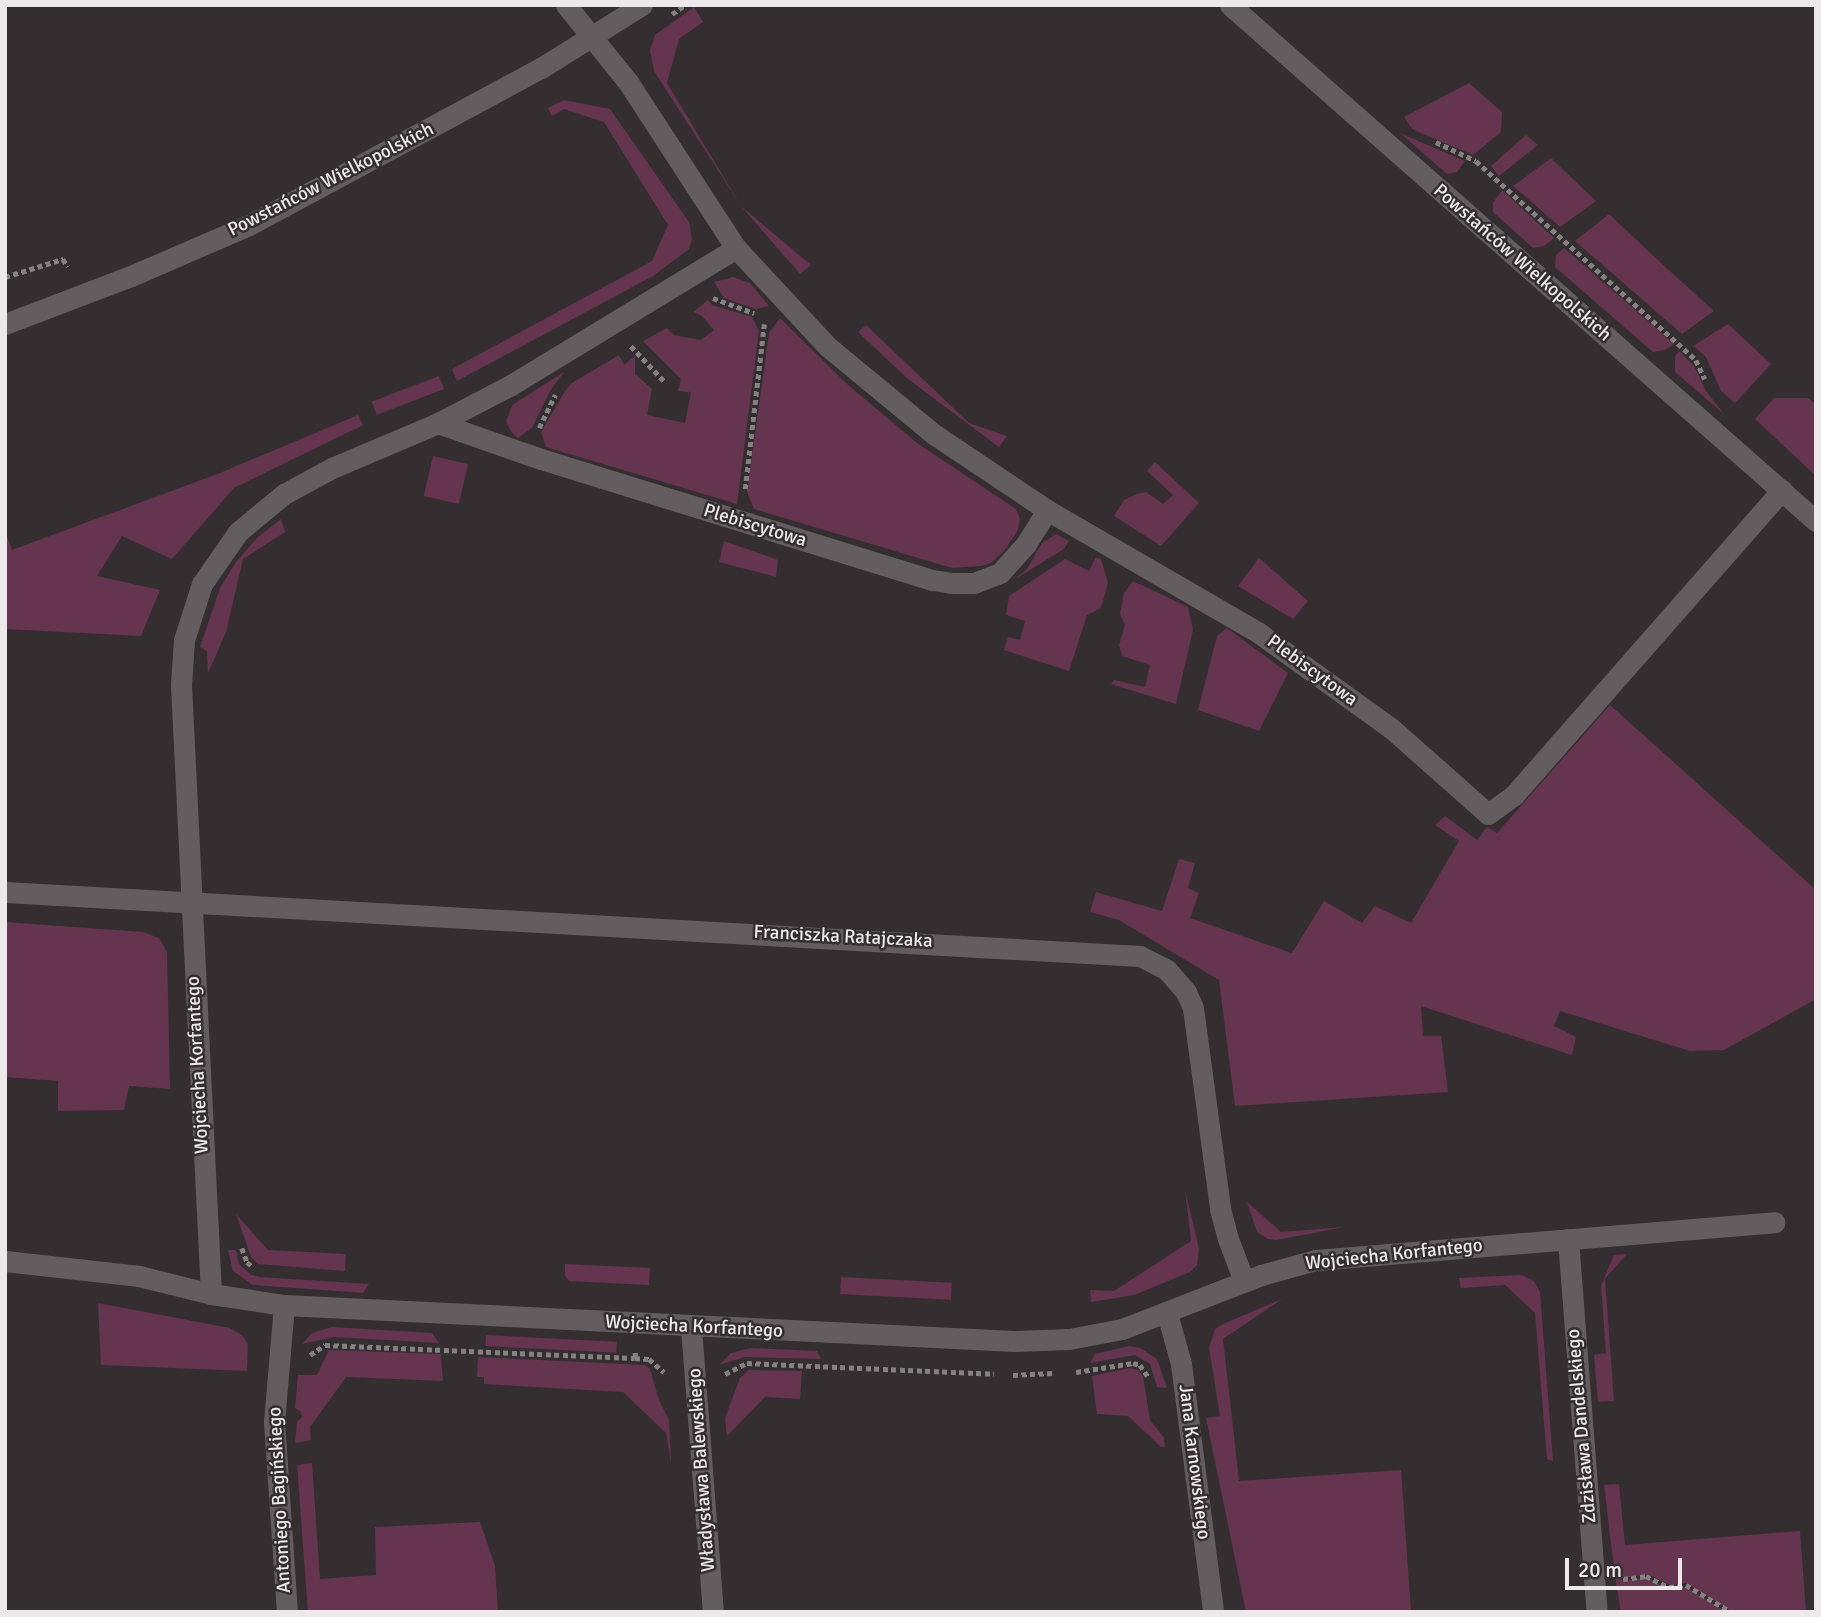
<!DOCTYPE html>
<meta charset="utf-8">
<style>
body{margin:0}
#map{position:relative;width:1821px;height:1617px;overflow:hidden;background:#342e31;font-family:Signika,sans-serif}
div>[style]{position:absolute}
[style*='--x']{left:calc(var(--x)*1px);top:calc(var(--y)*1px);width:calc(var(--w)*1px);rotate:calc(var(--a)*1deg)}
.green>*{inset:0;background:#65344e;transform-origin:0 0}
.path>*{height:4.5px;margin-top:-2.25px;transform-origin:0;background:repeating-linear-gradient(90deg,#858082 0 5px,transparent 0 8.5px)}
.minor>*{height:21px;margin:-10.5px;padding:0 10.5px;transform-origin:10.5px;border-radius:10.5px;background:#645d60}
span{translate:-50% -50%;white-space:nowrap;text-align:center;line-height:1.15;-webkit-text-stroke:5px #342e31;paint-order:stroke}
.street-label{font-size:19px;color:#ede9eb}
.frame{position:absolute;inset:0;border:7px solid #ede9eb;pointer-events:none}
.scale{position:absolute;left:1565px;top:1558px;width:117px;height:32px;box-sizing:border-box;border:4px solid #ede9eb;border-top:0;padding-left:9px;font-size:21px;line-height:24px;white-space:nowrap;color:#ede9eb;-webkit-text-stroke:5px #342e31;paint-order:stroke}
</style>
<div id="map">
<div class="green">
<div style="clip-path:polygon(694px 7px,703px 22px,679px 39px,667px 83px,741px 206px,811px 265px,800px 274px,741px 206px,654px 71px,650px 50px,655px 35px)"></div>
<div style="clip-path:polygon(1469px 83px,1502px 112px,1501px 132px,1473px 155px,1412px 129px,1404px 117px)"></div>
<div style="clip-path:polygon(564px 100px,610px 109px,689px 222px,692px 239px,689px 249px,653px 276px,457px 381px,452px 369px,652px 261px,668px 225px,604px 122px,564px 109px,552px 116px,548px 108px)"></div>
<div style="clip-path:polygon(1400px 133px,1465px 161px,1457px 172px,1447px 174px)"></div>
<div style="clip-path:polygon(1526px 135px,1538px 145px,1499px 176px,1491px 166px)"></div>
<div style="clip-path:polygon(1551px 158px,1596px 201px,1560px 227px,1513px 186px)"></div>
<div style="clip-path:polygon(1502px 190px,1554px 238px,1544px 246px,1533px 248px,1493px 212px,1493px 203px)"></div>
<div style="clip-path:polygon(1609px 214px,1660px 262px,1714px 311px,1682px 334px,1575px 241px)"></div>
<div style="clip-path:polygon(1564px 248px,1674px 344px,1665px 350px,1653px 352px,1555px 267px,1556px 255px)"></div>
<div style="clip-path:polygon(733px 277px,750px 283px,769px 306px,756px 309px,724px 298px,714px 282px)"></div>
<div style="clip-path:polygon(708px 300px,712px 305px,752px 317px,759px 331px,737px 504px,546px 447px,541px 432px,565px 391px,572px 383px,619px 355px,624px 365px,635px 356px,635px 374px,652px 389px,647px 415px,685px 423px,691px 392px,678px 391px,681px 379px,643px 341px,667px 328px,674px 335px,701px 340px,714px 330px,702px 316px,693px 312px)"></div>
<div style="clip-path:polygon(780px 318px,847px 384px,917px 443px,1016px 509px,1020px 519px,1018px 530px,1004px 551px,991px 563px,981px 566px,952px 568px,754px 509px,747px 492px,769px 333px)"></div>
<div style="clip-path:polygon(1728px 324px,1771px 364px,1735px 403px,1721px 391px,1706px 357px,1693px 346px)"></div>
<div style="clip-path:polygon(866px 325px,969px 423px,1007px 436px,999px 447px,908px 379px,858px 332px)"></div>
<div style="clip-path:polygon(1679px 351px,1694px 366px,1706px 391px,1724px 414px,1675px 372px,1675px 356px)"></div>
<div style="clip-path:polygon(564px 372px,550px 391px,532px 428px,518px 438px,513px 434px,506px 422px,512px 405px)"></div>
<div style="left:439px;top:376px;width:14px;height:72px;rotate:69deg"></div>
<div style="clip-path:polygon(1774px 398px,1808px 398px,1816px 405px,1816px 476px,1755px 419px)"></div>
<div style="clip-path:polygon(358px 415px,363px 425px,234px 488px,172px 559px,122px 536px,97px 576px,160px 590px,141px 636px,5px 629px,5px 531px,12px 550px,220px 473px)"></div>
<div style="left:433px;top:456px;width:36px;height:41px;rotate:13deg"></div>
<div style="clip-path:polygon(1155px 462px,1199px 503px,1161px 546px,1114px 516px,1124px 500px,1137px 494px,1146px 492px,1163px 504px,1173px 495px,1147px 471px)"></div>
<div style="clip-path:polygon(281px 519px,285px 532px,243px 559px,226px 632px,208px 673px,207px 651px,200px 647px,220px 588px,236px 562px,258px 537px)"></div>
<div style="clip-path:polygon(1056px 534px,1069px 541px,1064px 549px,1015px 579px,1027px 569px,1042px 543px)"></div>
<div style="clip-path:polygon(724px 541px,778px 560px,776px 577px,719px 562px)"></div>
<div style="clip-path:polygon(1096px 557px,1101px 559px,1108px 583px,1101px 608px,1087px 615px,1069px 671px,1004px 650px,1008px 637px,1020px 640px,1025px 621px,1006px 615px,1009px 596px,1065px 559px,1089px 571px)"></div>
<div style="clip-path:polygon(1259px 558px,1308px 601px,1293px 619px,1238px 586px)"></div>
<div style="clip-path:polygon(1133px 581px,1188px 607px,1193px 630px,1176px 704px,1111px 684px,1114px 680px,1145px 687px,1150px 665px,1122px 656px,1119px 645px,1125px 625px,1120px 614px,1124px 593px)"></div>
<div style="clip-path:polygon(1227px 628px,1288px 673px,1259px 731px,1198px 710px,1217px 636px)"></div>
<div style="clip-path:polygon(1610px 705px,1816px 890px,1816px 999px,1724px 1050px,1690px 1051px,1560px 1011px,1554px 1026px,1576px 1037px,1572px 1055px,1421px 1006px,1423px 1036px,1441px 1036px,1448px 1092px,1235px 1106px,1219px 980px,1119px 920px,1090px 912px,1096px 892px,1162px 911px,1179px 859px,1195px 863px,1188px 888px,1199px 893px,1190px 918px,1292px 953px,1324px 901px,1362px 923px,1375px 906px,1411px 923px,1459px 841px,1435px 825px,1445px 816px,1477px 840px,1487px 827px,1497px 833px)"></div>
<div style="clip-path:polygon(5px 922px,143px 932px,159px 938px,167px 952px,170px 1089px,129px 1086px,124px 1110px,58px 1111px,58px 1081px,5px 1077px)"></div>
<div style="clip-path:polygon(1185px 1189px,1199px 1249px,1197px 1265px,1190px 1272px,1134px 1295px,1091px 1302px,1090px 1290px,1114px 1291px,1191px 1241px)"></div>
<div style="clip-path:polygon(1247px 1202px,1281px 1232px,1345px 1227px,1276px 1240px,1268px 1239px,1257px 1232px)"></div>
<div style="clip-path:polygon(236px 1214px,268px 1250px,346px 1254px,345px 1271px,258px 1264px,251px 1257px)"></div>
<div style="clip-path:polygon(228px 1250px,236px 1250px,239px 1264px,251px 1275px,260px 1277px,369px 1284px,363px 1293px,253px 1285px,233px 1271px)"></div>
<div style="clip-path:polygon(1627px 1254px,1605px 1279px,1614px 1401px,1598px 1402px,1594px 1355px,1606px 1353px,1601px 1286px,1614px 1255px)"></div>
<div style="clip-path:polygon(565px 1264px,650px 1268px,649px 1285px,569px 1281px,565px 1275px)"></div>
<div style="clip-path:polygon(1522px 1275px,1534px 1281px,1540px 1292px,1553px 1461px,1547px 1459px,1535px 1313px,1505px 1285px,1461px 1288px,1459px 1278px)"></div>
<div style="left:841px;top:1277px;width:111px;height:17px;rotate:3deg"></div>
<div style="clip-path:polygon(1282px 1299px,1223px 1339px,1239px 1481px,1401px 1470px,1411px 1612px,1246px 1612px,1206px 1418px,1220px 1416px,1209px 1348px,1215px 1329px,1223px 1324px)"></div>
<div style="clip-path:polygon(98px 1303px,230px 1328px,243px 1336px,248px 1344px,247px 1371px,101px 1365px)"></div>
<div style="clip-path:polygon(332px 1327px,432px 1333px,439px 1343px,334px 1337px,302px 1344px,312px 1333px)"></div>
<div style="left:486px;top:1335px;width:131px;height:11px;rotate:3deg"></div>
<div style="clip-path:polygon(1129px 1346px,1140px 1348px,1157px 1359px,1167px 1388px,1157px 1387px,1150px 1364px,1135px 1355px,1090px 1363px,1095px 1354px)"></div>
<div style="clip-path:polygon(751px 1348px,817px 1351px,821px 1359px,745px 1357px,719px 1365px,731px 1353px)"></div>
<div style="clip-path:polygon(329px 1350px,441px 1354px,443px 1381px,346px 1377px,310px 1427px,311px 1440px,295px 1443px,297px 1422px,302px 1417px,301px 1412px,295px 1408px,298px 1375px,317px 1375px)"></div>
<div style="clip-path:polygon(478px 1357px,645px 1365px,650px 1369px,659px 1400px,669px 1420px,671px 1463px,666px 1433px,623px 1392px,484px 1384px,484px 1377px,477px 1377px)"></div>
<div style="clip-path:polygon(1130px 1368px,1138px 1370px,1143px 1376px,1150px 1420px,1164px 1438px,1165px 1447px,1161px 1447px,1128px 1416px,1097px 1414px,1092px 1376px)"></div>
<div style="clip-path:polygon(749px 1370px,802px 1371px,800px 1399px,765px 1397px,727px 1436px,725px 1418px,740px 1378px)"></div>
<div style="clip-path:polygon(312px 1463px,320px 1579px,376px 1575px,375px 1527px,480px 1522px,495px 1566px,498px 1612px,308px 1612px,297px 1465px)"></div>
<div style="clip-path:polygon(1619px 1484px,1625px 1545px,1800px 1531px,1806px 1612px,1732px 1612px,1686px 1583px,1671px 1585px,1647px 1574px,1625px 1578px,1614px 1568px,1604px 1485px)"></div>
<div style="clip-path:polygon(1614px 1572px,1623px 1581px,1647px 1578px,1669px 1589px,1686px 1587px,1727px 1612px,1621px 1612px)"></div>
</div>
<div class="path">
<div style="--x:672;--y:14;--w:16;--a:-35"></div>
<div style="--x:1436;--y:142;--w:44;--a:25.4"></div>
<div style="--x:1476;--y:161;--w:297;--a:42.1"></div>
<div style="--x:1696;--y:360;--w:21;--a:65"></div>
<div style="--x:5;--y:277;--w:61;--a:-17.2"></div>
<div style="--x:63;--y:259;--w:9;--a:58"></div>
<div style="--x:713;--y:298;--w:44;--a:20.1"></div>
<div style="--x:631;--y:346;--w:51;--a:46.6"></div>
<div style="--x:539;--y:428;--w:37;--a:-64"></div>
<div style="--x:745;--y:489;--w:166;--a:-83.4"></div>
<div style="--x:242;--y:1248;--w:15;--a:70"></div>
<div style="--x:247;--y:1262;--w:8;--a:40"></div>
<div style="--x:310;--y:1355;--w:18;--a:-34"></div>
<div style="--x:325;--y:1345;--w:310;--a:2.4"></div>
<div style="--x:635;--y:1358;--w:6;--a:-90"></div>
<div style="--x:635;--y:1358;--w:14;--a:4"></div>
<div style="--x:649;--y:1359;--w:20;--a:41"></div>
<div style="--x:1076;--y:1372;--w:58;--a:-9"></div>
<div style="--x:1133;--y:1363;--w:7;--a:16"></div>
<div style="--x:1140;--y:1365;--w:16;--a:55"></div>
<div style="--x:725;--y:1374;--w:25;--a:-27"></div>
<div style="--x:747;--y:1363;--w:247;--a:2.5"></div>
<div style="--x:1013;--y:1375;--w:40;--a:-2.9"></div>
<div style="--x:1623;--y:1579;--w:23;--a:-7"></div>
<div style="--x:1646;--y:1576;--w:25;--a:26"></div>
<div style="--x:1669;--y:1587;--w:17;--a:-7"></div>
<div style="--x:1686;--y:1585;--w:52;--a:31"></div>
</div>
<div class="minor">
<div style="--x:566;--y:5;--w:99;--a:51.2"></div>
<div style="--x:628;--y:82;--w:198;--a:57"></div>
<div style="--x:736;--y:248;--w:134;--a:47.1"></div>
<div style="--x:827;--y:346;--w:140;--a:39.5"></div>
<div style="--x:935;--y:435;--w:135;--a:33.8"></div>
<div style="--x:1047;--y:510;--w:245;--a:30.1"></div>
<div style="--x:1259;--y:633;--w:164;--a:35.8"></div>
<div style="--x:1392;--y:729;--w:128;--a:41.5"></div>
<div style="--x:1488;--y:814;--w:32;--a:-36"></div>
<div style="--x:1514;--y:795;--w:406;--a:-48.7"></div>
<div style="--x:1230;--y:5;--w:781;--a:41.37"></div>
<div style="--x:5;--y:324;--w:135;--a:-20.9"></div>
<div style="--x:131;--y:276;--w:129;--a:-23.4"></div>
<div style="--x:249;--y:225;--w:332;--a:-28.3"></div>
<div style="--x:541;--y:68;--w:119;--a:-32"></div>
<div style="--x:438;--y:423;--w:109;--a:19.3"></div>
<div style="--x:541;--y:459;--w:410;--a:17.2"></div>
<div style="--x:933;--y:580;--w:18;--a:9"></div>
<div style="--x:951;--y:583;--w:23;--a:0"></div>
<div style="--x:974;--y:583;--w:28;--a:-21"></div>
<div style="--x:1000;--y:573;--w:39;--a:-48"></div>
<div style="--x:1026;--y:544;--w:40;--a:-58"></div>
<div style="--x:5;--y:892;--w:1137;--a:3.23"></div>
<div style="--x:1140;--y:956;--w:30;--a:27"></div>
<div style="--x:1167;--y:970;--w:29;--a:49"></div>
<div style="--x:1186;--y:992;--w:17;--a:66"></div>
<div style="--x:1193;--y:1008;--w:203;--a:82.3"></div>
<div style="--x:1220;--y:1209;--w:31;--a:75"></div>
<div style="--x:1228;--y:1239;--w:45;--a:69.1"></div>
<div style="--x:1568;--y:1239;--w:374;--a:85.6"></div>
<div style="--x:5;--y:1261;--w:135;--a:6.4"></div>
<div style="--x:139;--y:1276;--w:74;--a:14"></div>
<div style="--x:211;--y:1294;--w:74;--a:8.6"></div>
<div style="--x:284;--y:1305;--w:731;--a:2.82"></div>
<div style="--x:1014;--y:1341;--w:55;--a:-2.1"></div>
<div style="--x:1069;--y:1339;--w:54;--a:-10.7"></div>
<div style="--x:1122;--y:1329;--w:149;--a:-21.2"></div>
<div style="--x:1261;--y:1275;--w:57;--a:-15.3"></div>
<div style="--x:1316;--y:1260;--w:460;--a:-4.7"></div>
<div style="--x:211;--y:1294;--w:611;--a:-92.82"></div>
<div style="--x:181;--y:684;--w:44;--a:-86.1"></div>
<div style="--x:184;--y:640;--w:59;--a:-72.2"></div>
<div style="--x:202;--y:584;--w:63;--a:-55.3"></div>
<div style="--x:238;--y:532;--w:60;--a:-39.6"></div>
<div style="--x:284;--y:494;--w:55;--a:-28.4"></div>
<div style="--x:332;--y:468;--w:115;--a:-23"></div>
<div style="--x:438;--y:423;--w:82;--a:-27.5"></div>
<div style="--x:511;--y:385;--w:263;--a:-31.3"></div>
<div style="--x:284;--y:1305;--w:117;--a:94.9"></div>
<div style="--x:274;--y:1422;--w:190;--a:86.1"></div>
<div style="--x:1167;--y:1313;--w:53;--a:74.6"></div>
<div style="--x:1181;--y:1364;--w:250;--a:82.6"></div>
<div style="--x:691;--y:1327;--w:286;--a:85.6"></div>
</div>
<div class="street-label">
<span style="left:331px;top:180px;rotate:-27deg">Powstańców Wielkopolskich</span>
<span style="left:1522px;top:263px;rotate:41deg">Powstańców Wielkopolskich</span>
<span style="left:755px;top:526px;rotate:17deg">Plebiscytowa</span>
<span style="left:1312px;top:671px;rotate:36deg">Plebiscytowa</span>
<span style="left:843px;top:937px;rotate:3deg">Franciszka Ratajczaka</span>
<span style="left:198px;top:1065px;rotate:-93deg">Wojciecha Korfantego</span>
<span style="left:1394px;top:1255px;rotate:-6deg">Wojciecha Korfantego</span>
<span style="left:694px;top:1327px;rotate:3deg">Wojciecha Korfantego</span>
<span style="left:1582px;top:1426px;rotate:-95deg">Zdzisława Dandelskiego</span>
<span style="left:1194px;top:1462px;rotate:83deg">Jana Karnowskiego</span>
<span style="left:702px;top:1470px;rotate:-94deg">Władysława Balewskiego</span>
<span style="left:280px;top:1500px;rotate:-93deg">Antoniego Bagińskiego</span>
</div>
<div class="frame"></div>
<div class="scale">20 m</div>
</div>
